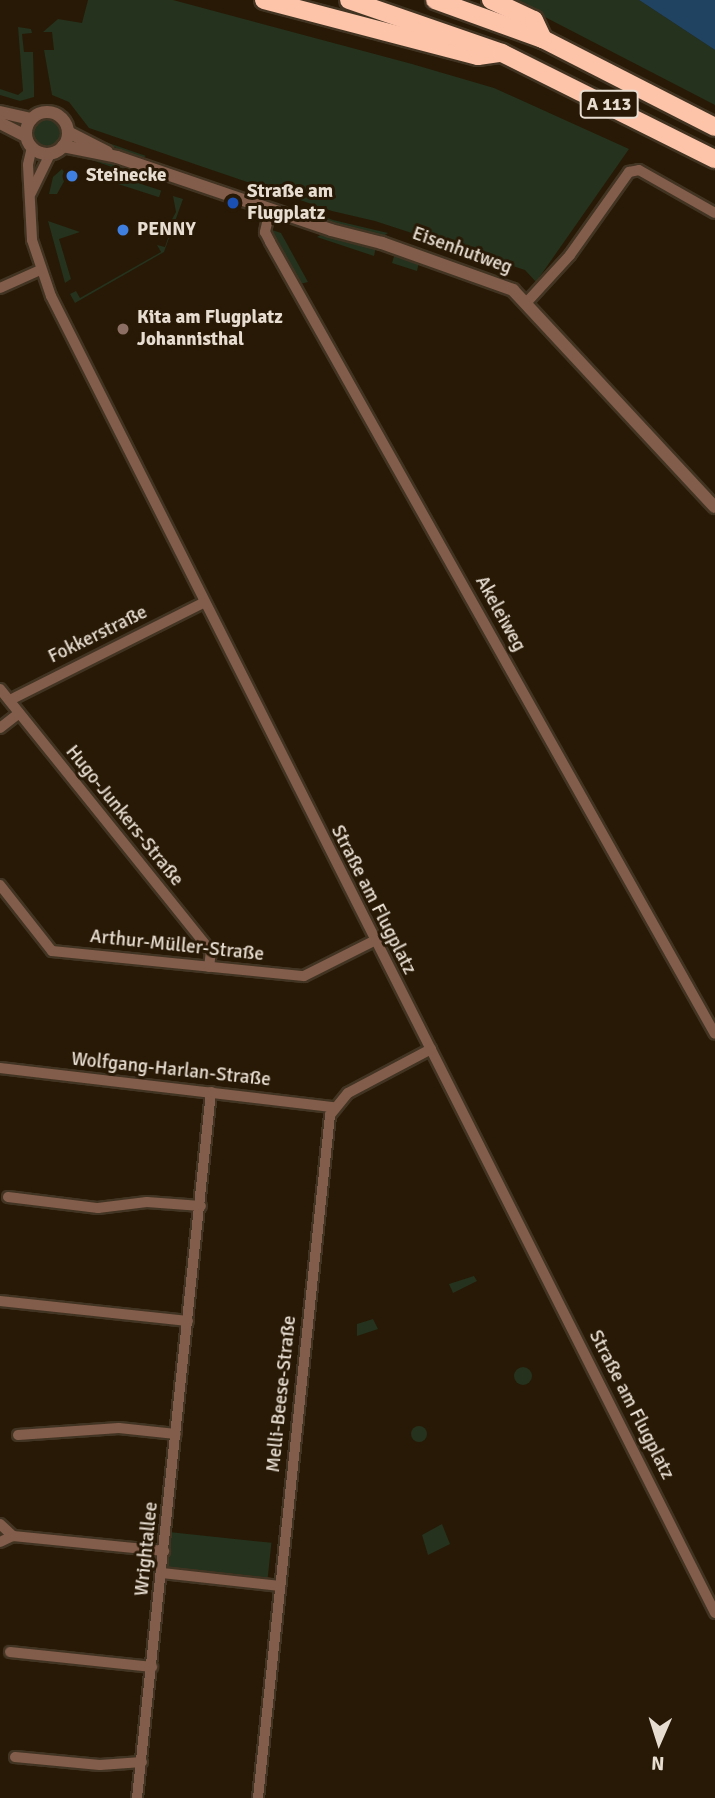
<!DOCTYPE html>
<meta charset="utf-8">
<style>
body{margin:0}
#map{position:relative;width:715px;height:1798px;overflow:hidden;background:#271905;font-family:Signika,sans-serif}
div>[style]{position:absolute}
[style*='--x']{left:calc(var(--x)*1px);top:calc(var(--y)*1px);width:calc(var(--w)*1px);rotate:calc(var(--a)*1deg)}
.green>*{inset:0;background:#25321d;transform-origin:0 0}
.round{border-radius:50%}
.water>*{inset:0;background:#1f4360}
.roads{filter:drop-shadow(2px 0 #423422) drop-shadow(-2px 0 #423422) drop-shadow(0 2px #423422) drop-shadow(0 -2px #423422)}
.minor>*{height:10px;margin:-5px;padding:0 5px;transform-origin:5px;border-radius:5px;background:#835d4c}
.tertiary>*{height:12px;margin:-6px;padding:0 6px;transform-origin:6px;border-radius:6px;background:#835d4c}
.tertiary>.ring{margin:-6px;padding:0;box-sizing:content-box;background:none;border:12px solid #835d4c;border-radius:50%}
.motorway>*{height:18px;margin:-9px;padding:0 9px;transform-origin:9px;border-radius:9px;background:#fdc4aa}
.dots>*{width:19px;height:19px;translate:-50% -50%;box-sizing:border-box;border:4px solid #271905;border-radius:50%}
span{translate:-50% -50%;white-space:nowrap;text-align:center;line-height:1.15;-webkit-text-stroke:6px #271905;paint-order:stroke}
.shield-label span{padding:2px 5px;background:#271905;border:2px solid;border-radius:5px;-webkit-text-stroke-width:0}
.shield-label{font-size:18px;color:#e7ddd1;font-weight:700}
.poi-label{font-size:19px;color:#e7ddd1;font-weight:700}
.left{translate:0 -50%;text-align:left}
.street-label{font-size:19px;color:#e7ddd1}
.north{position:absolute;left:624px;top:1707px;width:70px;height:70px;-webkit-text-stroke:5px #271905;paint-order:stroke;rotate:183deg;font-size:19px;font-weight:700;line-height:28px;text-align:center;color:#e7ddd1}
.north::after{content:'';display:block;margin:auto;width:24px;height:32px;background:#e7ddd1;clip-path:polygon(50% 0,100% 100%,50% 72%,0 100%)}
</style>
<div id="map">
<div class="green">
<div style="clip-path:polygon(88px 0,173px 0,412px 64px,494px 88px,629px 149px,536px 282px,525px 270px,375px 221px,332px 211px,89px 128px,69px 102px,52px 95px,44px 50px,54px 50px,52px 32px,43px 32px,58px 19px,82px 23px)"></div>
<div style="clip-path:polygon(512px 0,639px 0,715px 50px,715px 105px)"></div>
<div style="clip-path:polygon(18px 27px,31px 29px,32px 33px,22px 34px,24px 52px,33px 52px,34px 86px,34px 97px,20px 101px,0 95px,0 89px,18px 95px,23px 91px)"></div>
<div class="round" style="left:33px;top:119px;width:28px;height:28px"></div>
<div style="clip-path:polygon(91px 137px,146px 156px,141px 159px)"></div>
<div style="clip-path:polygon(83px 157px,127px 167px,139px 175px,138px 176px)"></div>
<div style="clip-path:polygon(62px 169px,67px 176px,57px 194px,49px 194px,53px 177px)"></div>
<div style="left:107px;top:173px;width:57px;height:7px;rotate:18deg"></div>
<div style="clip-path:polygon(173px 196px,183px 199px,164px 252px,75px 303px,70px 294px,76px 291px,80px 298px,161px 252px,157px 245px,165px 247px,168px 238px,163px 236px,176px 212px)"></div>
<div style="clip-path:polygon(322px 216px,333px 220px,388px 233px,382px 237px,339px 226px,321px 221px)"></div>
<div style="clip-path:polygon(48px 221px,80px 232px,59px 239px,71px 279px,65px 283px)"></div>
<div style="clip-path:polygon(272px 230px,281px 233px,308px 282px,300px 284px)"></div>
<div style="clip-path:polygon(322px 234px,376px 247px,374px 256px,317px 237px)"></div>
<div style="clip-path:polygon(395px 253px,419px 262px,417px 271px,392px 263px)"></div>
<div style="clip-path:polygon(474px 1276px,477px 1281px,453px 1293px,449px 1284px)"></div>
<div style="clip-path:polygon(373px 1319px,378px 1329px,357px 1336px,357px 1324px)"></div>
<div class="round" style="left:514px;top:1367px;width:18px;height:18px"></div>
<div class="round" style="left:411px;top:1426px;width:16px;height:16px"></div>
<div style="clip-path:polygon(442px 1524px,450px 1544px,428px 1555px,422px 1535px)"></div>
<div style="left:169px;top:1532px;width:103px;height:35px;rotate:6deg"></div>
</div>
<div class="water">
<div style="clip-path:polygon(639px 0,715px 0,715px 50px)"></div>
</div>
<div class="roads">
<div class="minor">
<div style="--x:32;--y:147;--w:18;--a:103"></div>
<div style="--x:28;--y:165;--w:75;--a:86.9"></div>
<div style="--x:32;--y:240;--w:59;--a:71.3"></div>
<div style="--x:51;--y:296;--w:1475;--a:63.24"></div>
<div style="--x:31;--y:193;--w:43;--a:-64"></div>
<div style="--x:270;--y:210;--w:23;--a:103"></div>
<div style="--x:265;--y:232;--w:11;--a:63"></div>
<div style="--x:270;--y:242;--w:908;--a:60.67"></div>
<div style="--x:0;--y:288;--w:44;--a:-24.2"></div>
<div style="--x:527;--y:302;--w:64;--a:-47.5"></div>
<div style="--x:570;--y:255;--w:102;--a:-54.6"></div>
<div style="--x:629;--y:172;--w:10;--a:-11"></div>
<div style="--x:639;--y:170;--w:87;--a:29.5"></div>
<div style="--x:0;--y:689;--w:336;--a:51.2"></div>
<div style="--x:211;--y:951;--w:16;--a:97"></div>
<div style="--x:10;--y:700;--w:216;--a:-26.7"></div>
<div style="--x:0;--y:728;--w:24;--a:-38"></div>
<div style="--x:0;--y:885;--w:84;--a:51.8"></div>
<div style="--x:52;--y:951;--w:253;--a:5.7"></div>
<div style="--x:304;--y:976;--w:78;--a:-26.6"></div>
<div style="--x:0;--y:1068;--w:336;--a:6.7"></div>
<div style="--x:8;--y:1197;--w:91;--a:7"></div>
<div style="--x:98;--y:1208;--w:49;--a:-7"></div>
<div style="--x:147;--y:1202;--w:54;--a:4.2"></div>
<div style="--x:0;--y:1301;--w:189;--a:6.1"></div>
<div style="--x:18;--y:1435;--w:101;--a:-4"></div>
<div style="--x:119;--y:1428;--w:57;--a:6"></div>
<div style="--x:0;--y:1524;--w:18;--a:43"></div>
<div style="--x:0;--y:1542;--w:14;--a:-25"></div>
<div style="--x:13;--y:1536;--w:152;--a:5.7"></div>
<div style="--x:162;--y:1573;--w:119;--a:6.3"></div>
<div style="--x:10;--y:1652;--w:143;--a:6"></div>
<div style="--x:15;--y:1757;--w:85;--a:5.4"></div>
<div style="--x:100;--y:1765;--w:42;--a:-4.1"></div>
<div style="--x:137;--y:1798;--w:710;--a:-84.02"></div>
<div style="--x:258;--y:1798;--w:687;--a:-83.98"></div>
<div style="--x:330;--y:1115;--w:28;--a:-51"></div>
<div style="--x:348;--y:1093;--w:94;--a:-27.9"></div>
</div>
<div class="tertiary">
<div class="ring" style="left:26px;top:112px;width:30px;height:30px"></div>
<div style="--x:0;--y:112;--w:32;--a:13"></div>
<div style="--x:0;--y:123;--w:29;--a:27"></div>
<div style="--x:68;--y:132;--w:44;--a:27.1"></div>
<div style="--x:63;--y:146;--w:55;--a:11.5"></div>
<div style="--x:117;--y:157;--w:226;--a:18.8"></div>
<div style="--x:331;--y:230;--w:53;--a:14.3"></div>
<div style="--x:382;--y:243;--w:139;--a:19.7"></div>
<div style="--x:513;--y:290;--w:296;--a:47.1"></div>
</div>
<div class="motorway">
<div style="--x:264;--y:0;--w:221;--a:14.7"></div>
<div style="--x:478;--y:56;--w:21;--a:-8"></div>
<div style="--x:349;--y:0;--w:162;--a:19.1"></div>
<div style="--x:502;--y:53;--w:238;--a:26.5"></div>
<div style="--x:435;--y:0;--w:115;--a:19.9"></div>
<div style="--x:543;--y:39;--w:193;--a:27.1"></div>
<div style="--x:491;--y:0;--w:47;--a:24.9"></div>
<div style="--x:534;--y:20;--w:21;--a:65"></div>
</div>
</div>
<div class="dots">
<div style="left:72px;top:176px;background:#3f7fe0"></div>
<div style="left:233px;top:203px;background:#1a4fb4"></div>
<div style="left:123px;top:230px;background:#3f7fe0"></div>
<div style="left:123px;top:329px;background:#8d6e63"></div>
</div>
<div class="shield-label">
<span style="left:609px;top:104px">A 113</span>
</div>
<div class="poi-label">
<span class="left" style="left:86px;top:176px">Steinecke</span>
<span class="left" style="left:247px;top:203px">Straße am<br>Flugplatz</span>
<span class="left" style="left:137px;top:230px">PENNY</span>
<span class="left" style="left:137px;top:329px">Kita am Flugplatz<br>Johannisthal</span>
</div>
<div class="street-label">
<span style="left:462px;top:251px;rotate:20deg">Eisenhutweg</span>
<span style="left:500px;top:614px;rotate:61deg">Akeleiweg</span>
<span style="left:98px;top:635px;rotate:-26deg">Fokkerstraße</span>
<span style="left:124px;top:816px;rotate:51deg">Hugo-Junkers-Straße</span>
<span style="left:373px;top:900px;rotate:63deg">Straße am Flugplatz</span>
<span style="left:177px;top:946px;rotate:6deg">Arthur-Müller-Straße</span>
<span style="left:171px;top:1070px;rotate:6deg">Wolfgang-Harlan-Straße</span>
<span style="left:282px;top:1394px;rotate:-84deg">Melli-Beese-Straße</span>
<span style="left:631px;top:1405px;rotate:63deg">Straße am Flugplatz</span>
<span style="left:147px;top:1549px;rotate:-84deg">Wrightallee</span>
</div>
<div class="north">N</div>
</div>
